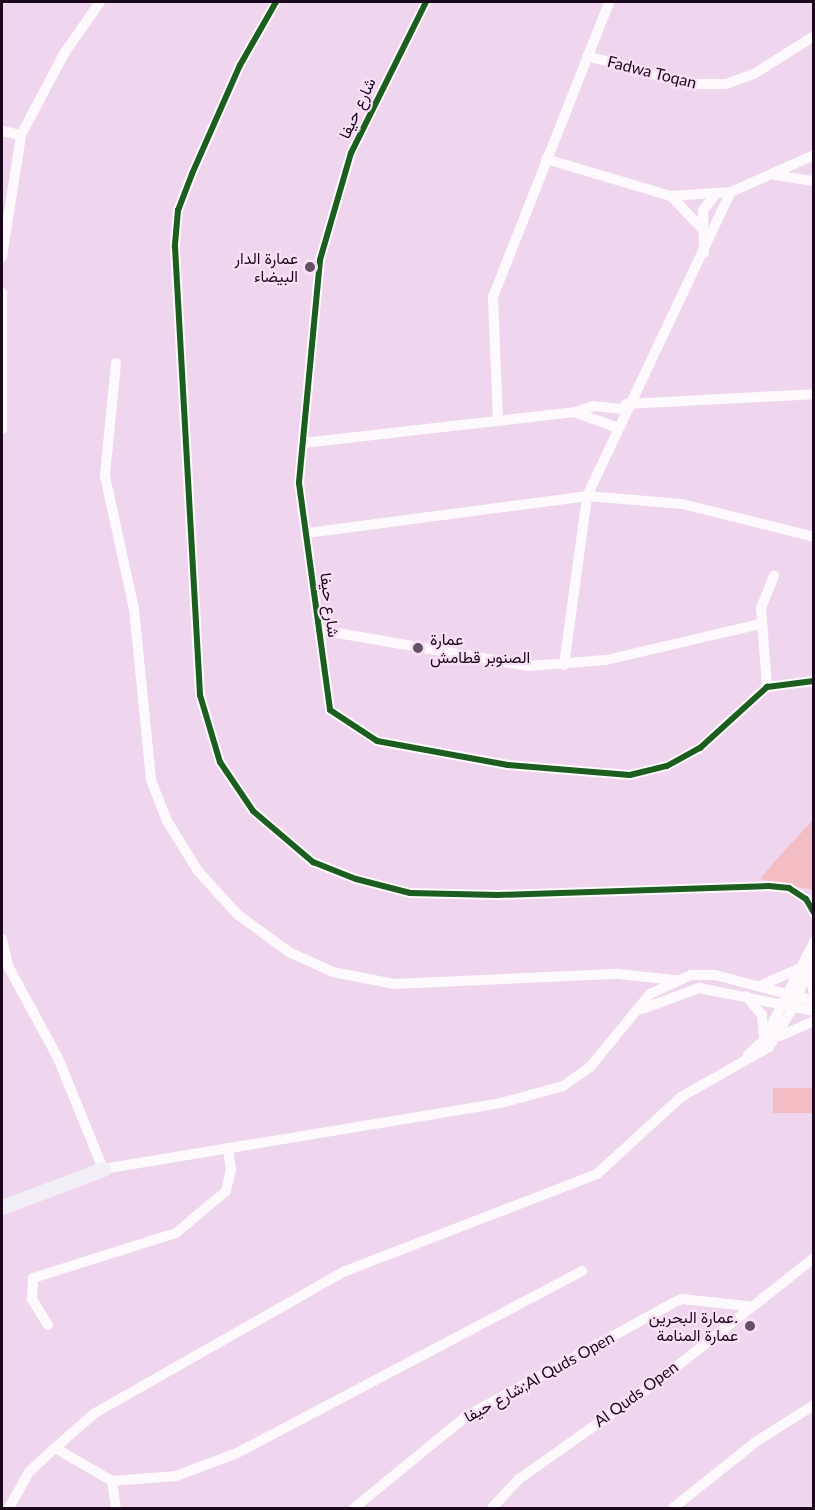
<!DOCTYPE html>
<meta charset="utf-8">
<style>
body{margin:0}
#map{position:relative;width:815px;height:1510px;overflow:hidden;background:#efd5ed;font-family:Lato,Vazirmatn,sans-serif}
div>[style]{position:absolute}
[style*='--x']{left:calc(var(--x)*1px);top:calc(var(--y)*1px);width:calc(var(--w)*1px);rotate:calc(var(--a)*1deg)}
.green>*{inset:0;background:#f2bec3;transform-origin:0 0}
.street>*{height:10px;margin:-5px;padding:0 5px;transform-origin:5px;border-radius:5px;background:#fdf9fc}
.secondary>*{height:15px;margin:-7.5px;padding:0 7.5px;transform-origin:7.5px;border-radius:7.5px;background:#f2eff6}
.cycleway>*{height:6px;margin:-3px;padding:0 3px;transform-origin:3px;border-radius:3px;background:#1b5e20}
.dots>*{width:16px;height:16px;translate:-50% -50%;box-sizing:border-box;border:3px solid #f9e0f7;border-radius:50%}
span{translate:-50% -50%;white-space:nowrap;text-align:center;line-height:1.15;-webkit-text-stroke:4.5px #f9e0f7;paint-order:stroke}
.street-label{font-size:16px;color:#1c081c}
.poi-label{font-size:16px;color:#1c081c}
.right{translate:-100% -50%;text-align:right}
.left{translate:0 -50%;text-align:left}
.frame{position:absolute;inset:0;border:3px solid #1c081c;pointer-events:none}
</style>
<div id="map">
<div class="green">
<div style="clip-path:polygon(813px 820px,813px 890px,760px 879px,776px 860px)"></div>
<div style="left:813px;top:1088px;width:25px;height:40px;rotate:90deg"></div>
</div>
<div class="street">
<div style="--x:276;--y:2;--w:73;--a:119.7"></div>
<div style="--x:240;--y:65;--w:119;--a:113.8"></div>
<div style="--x:192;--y:174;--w:39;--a:111"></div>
<div style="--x:178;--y:210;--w:37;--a:95"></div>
<div style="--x:175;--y:247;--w:449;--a:86.8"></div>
<div style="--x:200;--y:695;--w:70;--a:73.4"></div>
<div style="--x:220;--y:762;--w:59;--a:56"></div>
<div style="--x:253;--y:811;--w:79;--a:40.4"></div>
<div style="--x:313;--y:862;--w:46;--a:21.6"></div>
<div style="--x:356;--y:879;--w:56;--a:14.5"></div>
<div style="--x:410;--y:893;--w:88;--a:1.3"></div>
<div style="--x:498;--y:895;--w:271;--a:-1.9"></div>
<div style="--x:769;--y:886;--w:20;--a:6"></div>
<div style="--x:789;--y:888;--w:20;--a:33"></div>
<div style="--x:806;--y:899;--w:16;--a:60"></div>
<div style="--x:426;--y:2;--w:169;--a:116.4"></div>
<div style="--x:351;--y:153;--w:111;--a:106.2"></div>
<div style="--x:320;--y:260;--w:224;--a:95.4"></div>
<div style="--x:299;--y:483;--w:229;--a:82.2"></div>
<div style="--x:330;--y:710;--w:56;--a:33.4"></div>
<div style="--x:377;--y:741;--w:133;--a:10.4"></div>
<div style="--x:508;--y:765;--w:122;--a:4.7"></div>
<div style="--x:630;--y:775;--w:38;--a:-14"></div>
<div style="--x:667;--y:766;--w:38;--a:-29"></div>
<div style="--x:700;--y:748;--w:91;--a:-42.3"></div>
<div style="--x:767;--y:687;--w:47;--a:-7.3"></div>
<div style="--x:587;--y:56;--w:106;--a:15.4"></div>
<div style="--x:689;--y:84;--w:37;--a:0"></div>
<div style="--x:726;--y:84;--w:30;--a:-20"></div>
<div style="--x:754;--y:74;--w:71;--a:-32.3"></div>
<div style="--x:2;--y:131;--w:19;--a:12"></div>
<div style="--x:546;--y:159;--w:130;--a:16.5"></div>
<div style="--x:671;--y:196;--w:60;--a:-3.8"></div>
<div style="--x:731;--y:192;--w:91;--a:-24"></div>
<div style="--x:775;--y:175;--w:39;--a:9"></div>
<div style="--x:671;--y:196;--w:47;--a:46.7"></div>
<div style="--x:704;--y:253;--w:43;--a:-91.3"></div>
<div style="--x:703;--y:210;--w:21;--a:-51"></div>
<div style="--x:2;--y:257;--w:123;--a:-81.1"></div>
<div style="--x:21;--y:135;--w:94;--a:-62.1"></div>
<div style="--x:65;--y:52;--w:61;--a:-55"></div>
<div style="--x:2;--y:293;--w:136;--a:90"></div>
<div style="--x:116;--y:363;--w:114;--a:95.6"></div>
<div style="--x:105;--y:476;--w:136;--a:77.7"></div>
<div style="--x:134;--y:609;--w:172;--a:84.3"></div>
<div style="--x:151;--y:780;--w:44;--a:68.7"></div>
<div style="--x:167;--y:821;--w:59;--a:58.2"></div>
<div style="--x:198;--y:871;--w:58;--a:47.8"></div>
<div style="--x:237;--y:914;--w:64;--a:36.2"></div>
<div style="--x:289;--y:952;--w:48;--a:24.4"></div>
<div style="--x:333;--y:972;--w:62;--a:11.1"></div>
<div style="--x:394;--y:984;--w:224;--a:-2.6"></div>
<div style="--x:618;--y:974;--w:57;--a:6"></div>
<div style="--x:626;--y:404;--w:188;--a:-3"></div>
<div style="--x:575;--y:412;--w:19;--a:-18"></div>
<div style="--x:593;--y:406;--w:31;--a:6"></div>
<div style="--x:498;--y:421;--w:124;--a:-92.3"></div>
<div style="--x:493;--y:297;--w:317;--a:-68.5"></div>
<div style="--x:303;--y:443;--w:273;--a:-6.5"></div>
<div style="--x:574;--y:412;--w:45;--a:19.7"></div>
<div style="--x:307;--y:533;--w:282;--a:-7.5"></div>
<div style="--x:587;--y:496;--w:95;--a:4.8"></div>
<div style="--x:682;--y:504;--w:136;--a:14"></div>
<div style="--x:320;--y:630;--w:212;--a:9.8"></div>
<div style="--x:529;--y:666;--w:77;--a:-4.5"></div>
<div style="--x:606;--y:660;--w:159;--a:-13.1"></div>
<div style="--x:564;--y:665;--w:171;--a:-82.2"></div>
<div style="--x:587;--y:496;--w:336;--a:-64.7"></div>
<div style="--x:767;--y:687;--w:79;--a:-94.3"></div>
<div style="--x:761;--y:608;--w:35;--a:-68"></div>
<div style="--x:2;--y:939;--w:28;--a:77"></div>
<div style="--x:8;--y:966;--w:105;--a:61.5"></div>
<div style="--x:58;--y:1058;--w:120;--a:67.9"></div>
<div style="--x:103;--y:1169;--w:403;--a:-9.4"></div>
<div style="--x:501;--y:1103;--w:64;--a:-15.3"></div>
<div style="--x:563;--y:1086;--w:33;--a:-35"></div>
<div style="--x:590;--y:1067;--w:94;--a:-50.6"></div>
<div style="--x:650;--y:994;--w:45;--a:-24.9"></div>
<div style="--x:691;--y:975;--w:24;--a:0"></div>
<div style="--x:715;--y:975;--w:102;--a:14.7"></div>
<div style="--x:809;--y:973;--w:21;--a:76"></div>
<div style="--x:760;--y:986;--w:44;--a:-24.2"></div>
<div style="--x:746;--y:996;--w:25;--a:50"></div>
<div style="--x:762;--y:1015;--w:22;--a:85"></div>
<div style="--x:642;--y:1009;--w:61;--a:-20.2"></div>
<div style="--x:699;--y:988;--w:117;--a:11.3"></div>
<div style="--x:780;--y:1036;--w:37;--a:-24"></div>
<div style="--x:748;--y:1055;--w:22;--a:-43"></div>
<div style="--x:764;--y:1040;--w:110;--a:-63"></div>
<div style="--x:48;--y:1325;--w:31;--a:-122"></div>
<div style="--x:32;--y:1299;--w:21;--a:-87"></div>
<div style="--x:33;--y:1278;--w:150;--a:-17.5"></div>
<div style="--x:176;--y:1233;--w:65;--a:-40"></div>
<div style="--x:226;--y:1191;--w:22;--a:-77"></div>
<div style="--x:231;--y:1170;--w:22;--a:-98"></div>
<div style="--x:55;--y:1448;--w:53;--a:-41.2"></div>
<div style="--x:95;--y:1413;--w:285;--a:-29.6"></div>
<div style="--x:343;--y:1272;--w:272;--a:-21.1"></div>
<div style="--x:597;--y:1174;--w:114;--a:-42.5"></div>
<div style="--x:681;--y:1097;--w:101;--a:-29.6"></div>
<div style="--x:769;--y:1047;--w:48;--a:-58.6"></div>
<div style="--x:794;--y:1006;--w:57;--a:-69.3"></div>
<div style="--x:112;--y:1481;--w:64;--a:-4.5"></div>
<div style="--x:176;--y:1476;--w:65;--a:-20.7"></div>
<div style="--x:237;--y:1453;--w:390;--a:-27.8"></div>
<div style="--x:9;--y:1508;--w:41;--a:-60.9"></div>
<div style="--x:29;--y:1472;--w:35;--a:-43"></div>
<div style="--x:55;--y:1448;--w:66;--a:30.1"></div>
<div style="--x:112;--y:1481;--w:27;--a:82"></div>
<div style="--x:354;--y:1508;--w:144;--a:-39.3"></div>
<div style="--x:465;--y:1417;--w:235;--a:-28.7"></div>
<div style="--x:671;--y:1304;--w:12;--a:-24"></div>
<div style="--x:682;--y:1299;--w:65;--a:6.1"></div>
<div style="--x:492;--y:1508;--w:40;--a:-47"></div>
<div style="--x:519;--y:1479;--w:175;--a:-35.2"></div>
<div style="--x:662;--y:1378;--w:194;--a:-38.3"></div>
<div style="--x:673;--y:1508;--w:107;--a:-38.6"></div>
<div style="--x:757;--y:1441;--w:67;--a:-32.3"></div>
</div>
<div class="secondary">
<div style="--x:2;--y:1207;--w:108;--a:-20.6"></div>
</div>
<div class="cycleway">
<div style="--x:276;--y:2;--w:73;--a:119.7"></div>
<div style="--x:240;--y:65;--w:119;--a:113.8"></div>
<div style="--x:192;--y:174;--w:39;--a:111"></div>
<div style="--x:178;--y:210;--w:37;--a:95"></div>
<div style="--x:175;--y:247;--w:449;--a:86.8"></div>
<div style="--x:200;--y:695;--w:70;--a:73.4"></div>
<div style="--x:220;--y:762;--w:59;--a:56"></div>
<div style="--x:253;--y:811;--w:79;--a:40.4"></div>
<div style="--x:313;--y:862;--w:46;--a:21.6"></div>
<div style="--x:356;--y:879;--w:56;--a:14.5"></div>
<div style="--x:410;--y:893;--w:88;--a:1.3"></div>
<div style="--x:498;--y:895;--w:271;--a:-1.9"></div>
<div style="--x:769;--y:886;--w:20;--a:6"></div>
<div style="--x:789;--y:888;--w:20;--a:33"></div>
<div style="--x:806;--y:899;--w:16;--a:60"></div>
<div style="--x:426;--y:2;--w:169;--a:116.4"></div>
<div style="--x:351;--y:153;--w:111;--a:106.2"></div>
<div style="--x:320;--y:260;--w:224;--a:95.4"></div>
<div style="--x:299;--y:483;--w:229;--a:82.2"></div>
<div style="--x:330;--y:710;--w:56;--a:33.4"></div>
<div style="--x:377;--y:741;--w:133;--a:10.4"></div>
<div style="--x:508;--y:765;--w:122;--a:4.7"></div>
<div style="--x:630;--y:775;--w:38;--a:-14"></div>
<div style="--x:667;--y:766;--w:38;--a:-29"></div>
<div style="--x:700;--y:748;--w:91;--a:-42.3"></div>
<div style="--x:767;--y:687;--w:47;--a:-7.3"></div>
</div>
<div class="dots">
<div style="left:310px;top:267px;background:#665065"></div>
<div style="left:418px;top:648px;background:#665065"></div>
<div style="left:750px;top:1326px;background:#665065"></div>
</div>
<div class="street-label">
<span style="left:652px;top:72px;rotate:14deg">Fadwa Toqan</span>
<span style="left:357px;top:108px;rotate:-65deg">شارع حيفا</span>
<span style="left:330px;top:605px;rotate:83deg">شارع حيفا</span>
<span style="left:539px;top:1377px;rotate:-29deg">شارع حيفا;Al Quds Open</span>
<span style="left:636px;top:1394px;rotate:-36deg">Al Quds Open</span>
</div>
<div class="poi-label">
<span class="right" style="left:298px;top:267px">عمارة الدار<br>البيضاء</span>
<span class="left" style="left:430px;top:648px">عمارة<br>الصنوبر قطامش</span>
<span class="right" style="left:738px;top:1326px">عمارة البحرين.<br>عمارة المنامة</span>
</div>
<div class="frame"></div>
</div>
